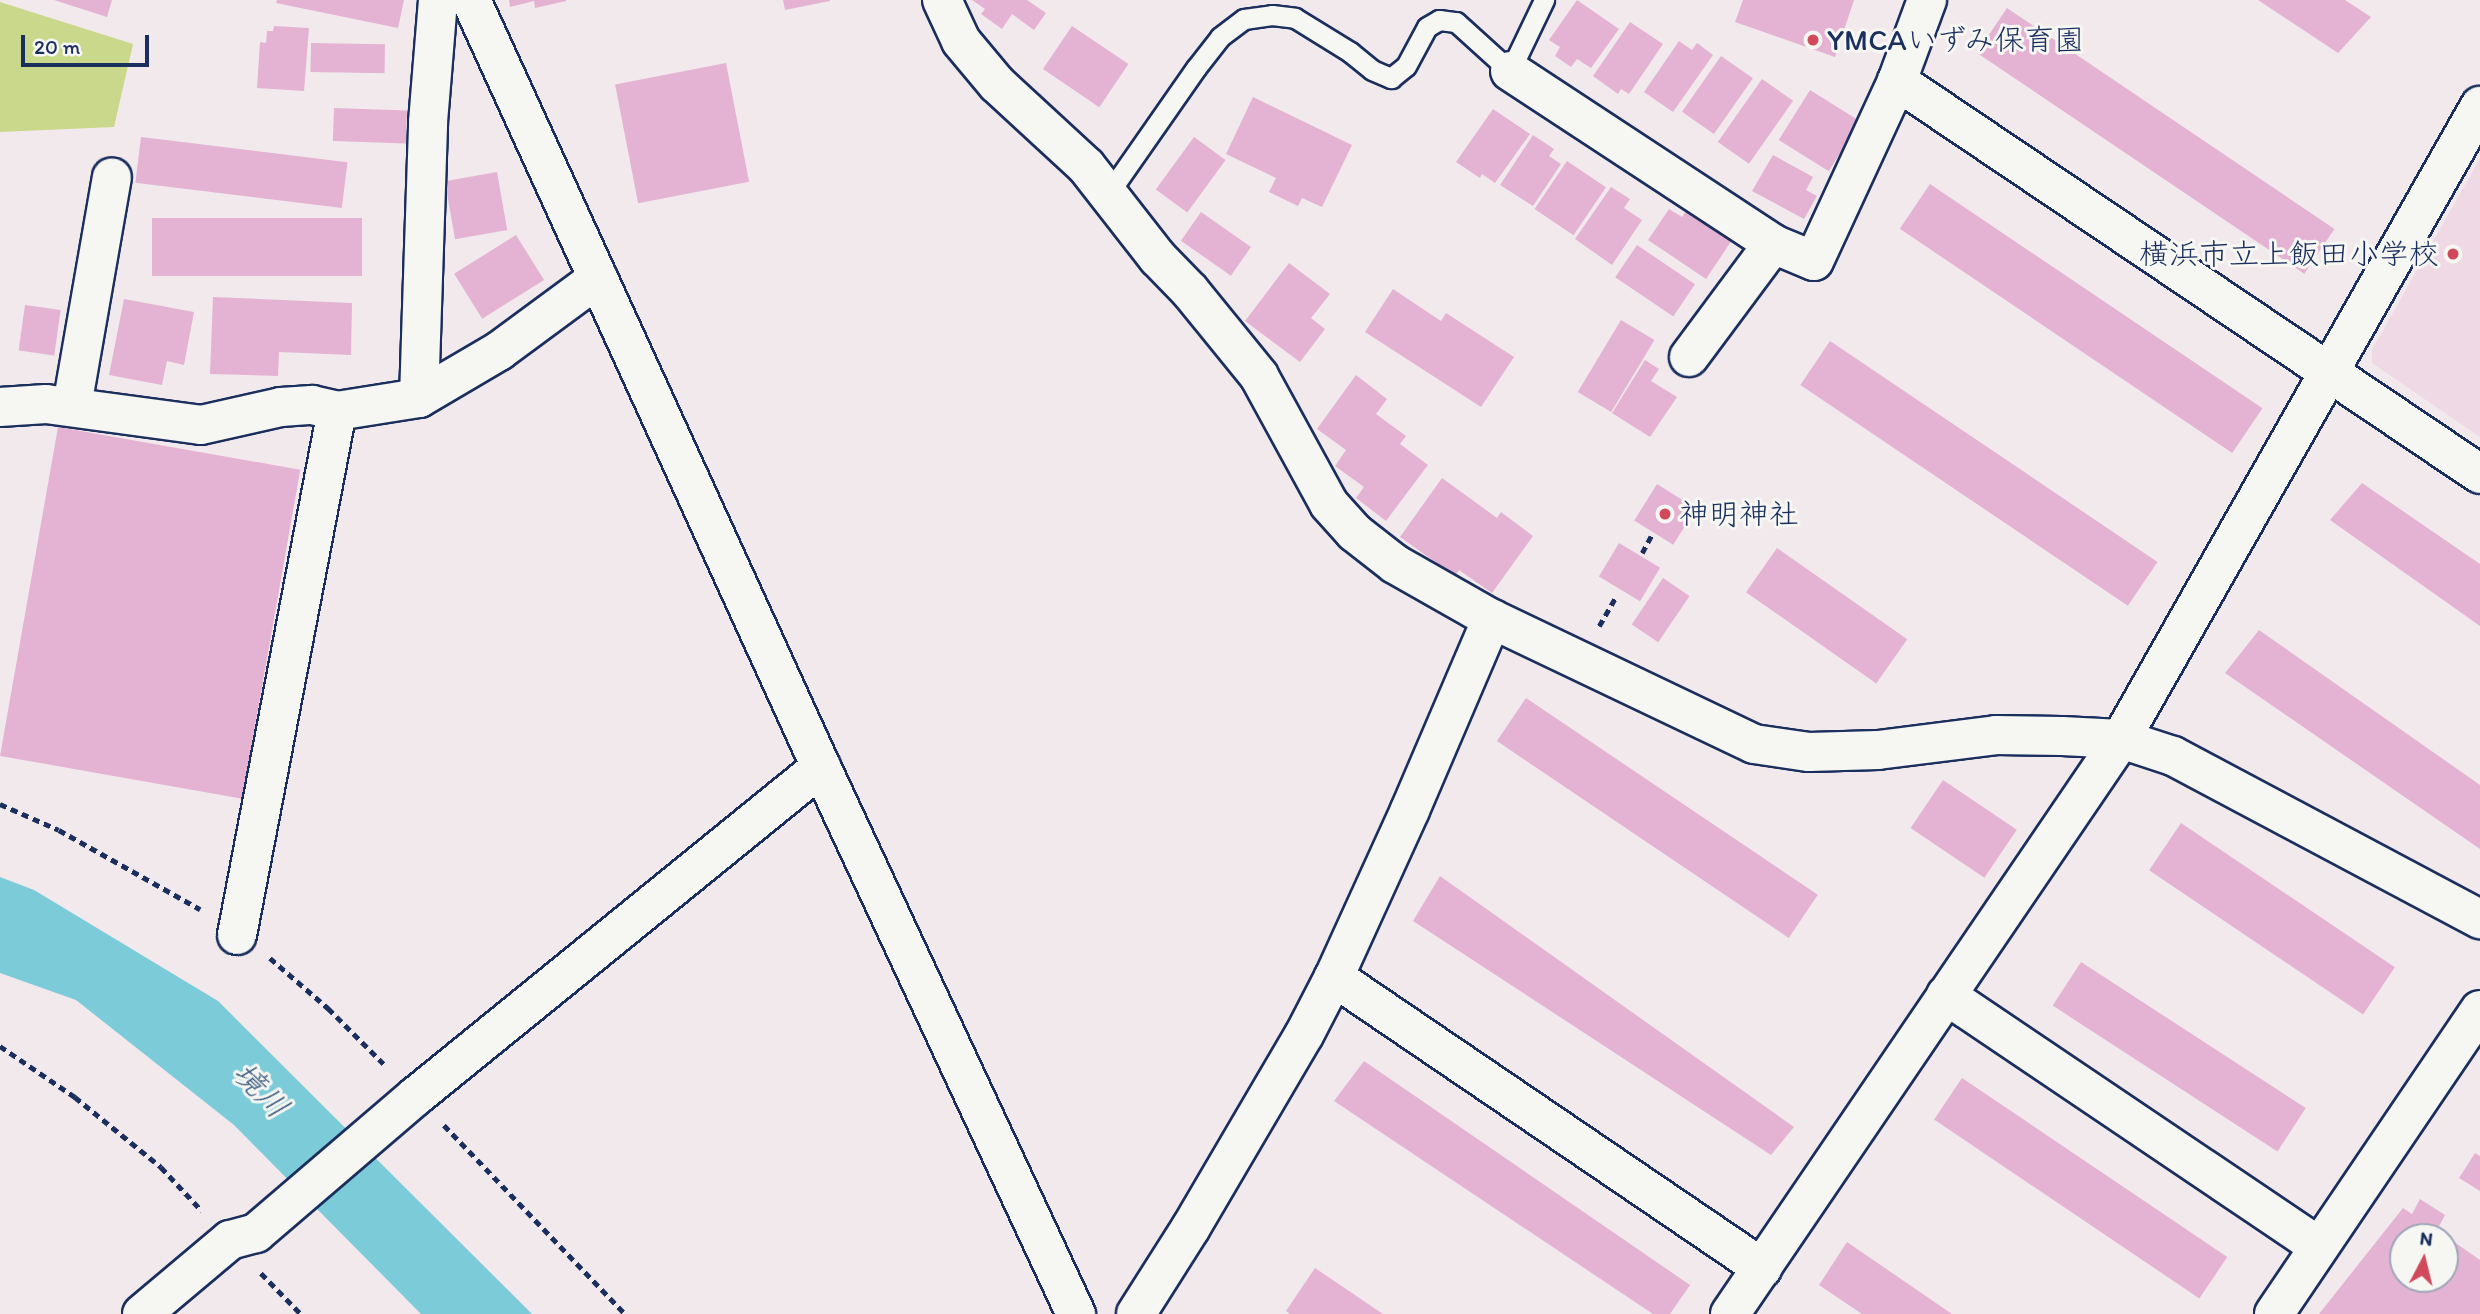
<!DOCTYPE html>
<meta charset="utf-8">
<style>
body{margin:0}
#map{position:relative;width:2480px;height:1314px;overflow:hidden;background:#f2e9ec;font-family:Itim,"Klee One",sans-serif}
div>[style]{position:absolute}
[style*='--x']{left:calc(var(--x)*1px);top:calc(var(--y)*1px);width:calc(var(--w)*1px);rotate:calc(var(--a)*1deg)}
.built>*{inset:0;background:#eed9e4}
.green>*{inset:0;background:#cad88c}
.water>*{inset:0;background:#7ccbd9}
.building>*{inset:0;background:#e4b3d3;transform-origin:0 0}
.path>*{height:4.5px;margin-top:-2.25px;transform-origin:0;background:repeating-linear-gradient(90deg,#1b2f5e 0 7px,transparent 0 12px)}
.roads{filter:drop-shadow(2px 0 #1b2f5e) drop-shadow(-2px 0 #1b2f5e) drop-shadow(0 2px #1b2f5e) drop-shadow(0 -2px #1b2f5e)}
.service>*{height:19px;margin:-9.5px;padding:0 9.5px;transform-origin:9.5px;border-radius:9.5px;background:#f6f6f2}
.minor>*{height:38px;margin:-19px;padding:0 19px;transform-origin:19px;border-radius:19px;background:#f6f6f2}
.tertiary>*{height:38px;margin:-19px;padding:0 19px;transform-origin:19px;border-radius:19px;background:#f6f6f2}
.dots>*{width:19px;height:19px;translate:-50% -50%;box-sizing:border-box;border:4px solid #f6f6f2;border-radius:50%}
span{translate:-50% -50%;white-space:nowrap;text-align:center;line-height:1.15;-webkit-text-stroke:6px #f6f6f2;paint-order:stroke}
.poi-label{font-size:30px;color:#1b2f5e}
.left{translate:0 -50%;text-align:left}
.right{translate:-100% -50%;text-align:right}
.water-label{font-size:32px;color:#33567d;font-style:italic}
.north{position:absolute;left:2389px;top:1223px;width:70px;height:70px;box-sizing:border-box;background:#f6f6f2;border:2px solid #9ea6b7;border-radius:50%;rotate:7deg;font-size:19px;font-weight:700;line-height:28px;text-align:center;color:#1b2f5e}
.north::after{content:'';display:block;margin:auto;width:24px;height:32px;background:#d1495b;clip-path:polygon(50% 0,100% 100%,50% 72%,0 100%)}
.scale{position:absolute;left:21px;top:35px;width:128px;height:32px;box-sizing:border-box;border:4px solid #1b2f5e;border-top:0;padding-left:9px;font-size:21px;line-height:24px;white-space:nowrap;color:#1b2f5e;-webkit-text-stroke:5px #f6f6f2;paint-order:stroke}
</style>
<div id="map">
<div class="built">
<div style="clip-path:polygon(2480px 158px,2480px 437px,2372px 363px,2372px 350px)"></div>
</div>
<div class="green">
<div style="clip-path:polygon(0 2px,133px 44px,114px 127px,0 132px)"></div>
</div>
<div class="water">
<div style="clip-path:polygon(0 877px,34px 890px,218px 1001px,532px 1314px,421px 1314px,234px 1125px,76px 1000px,0 973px)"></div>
</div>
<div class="building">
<div style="clip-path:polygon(54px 0,112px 0,107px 17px)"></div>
<div style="clip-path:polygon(277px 0,404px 0,398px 28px,276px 3px)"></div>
<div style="clip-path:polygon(509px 0,566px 0,566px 1px,535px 8px,534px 1px,510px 7px)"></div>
<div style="clip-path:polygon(783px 0,830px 0,830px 1px,785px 10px)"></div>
<div style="clip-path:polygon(972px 0,1027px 0,1046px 13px,1034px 30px,1012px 14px,1002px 29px,981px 14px,985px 9px)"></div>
<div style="clip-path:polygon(1577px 0,1619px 29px,1591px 68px,1577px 59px,1571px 67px,1555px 56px,1560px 47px,1549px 40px)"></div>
<div style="clip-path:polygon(1743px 0,1854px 0,1835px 57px,1735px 22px)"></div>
<div style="clip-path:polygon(2258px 0,2345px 0,2371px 17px,2338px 53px)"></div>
<div style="left:2007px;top:8px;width:395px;height:54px;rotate:34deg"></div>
<div style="clip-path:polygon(1630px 22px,1663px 44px,1629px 94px,1621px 89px,1618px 94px,1593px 76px)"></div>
<div style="clip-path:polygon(274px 26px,309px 28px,304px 91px,257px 88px,260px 42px,266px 43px,267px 31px,273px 31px)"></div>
<div style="left:1072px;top:26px;width:68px;height:52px;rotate:34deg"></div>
<div style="clip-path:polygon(1679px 41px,1692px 50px,1697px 43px,1713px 55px,1673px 112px,1644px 92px)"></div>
<div style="left:311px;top:43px;width:74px;height:29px;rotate:1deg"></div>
<div style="left:1721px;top:56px;width:39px;height:68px;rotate:35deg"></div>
<div style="left:726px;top:63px;width:121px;height:113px;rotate:79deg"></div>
<div style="left:1762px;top:79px;width:38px;height:77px;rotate:35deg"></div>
<div style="left:1810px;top:90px;width:59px;height:59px;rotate:32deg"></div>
<div style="clip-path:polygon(1253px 97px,1352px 145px,1322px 207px,1302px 198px,1298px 206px,1269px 192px,1276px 178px,1226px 154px)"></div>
<div style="left:334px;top:108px;width:73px;height:33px;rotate:2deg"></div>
<div style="clip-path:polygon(1493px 109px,1530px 134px,1495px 183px,1482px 174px,1480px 178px,1456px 162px)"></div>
<div style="clip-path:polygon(1533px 135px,1554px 149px,1549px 156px,1561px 164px,1533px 206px,1500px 185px)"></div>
<div style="left:141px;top:137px;width:208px;height:46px;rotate:7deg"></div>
<div style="left:1194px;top:137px;width:39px;height:65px;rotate:36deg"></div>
<div style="clip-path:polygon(1773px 155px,1813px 177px,1806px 190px,1817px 196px,1804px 219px,1752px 191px)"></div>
<div style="left:1567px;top:161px;width:47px;height:58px;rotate:34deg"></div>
<div style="left:497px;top:172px;width:59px;height:53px;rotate:80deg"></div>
<div style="left:1930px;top:184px;width:401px;height:54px;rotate:34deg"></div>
<div style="clip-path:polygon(1611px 187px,1630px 199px,1624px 208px,1642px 220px,1612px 265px,1575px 239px)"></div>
<div style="clip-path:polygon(1689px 207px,1734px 237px,1706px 279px,1648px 240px,1669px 209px,1682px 217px)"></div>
<div style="left:1201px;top:212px;width:61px;height:35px;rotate:35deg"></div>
<div style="left:362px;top:218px;width:58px;height:210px;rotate:90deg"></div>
<div style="left:516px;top:235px;width:53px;height:73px;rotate:58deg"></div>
<div style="left:1637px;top:245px;width:70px;height:39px;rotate:34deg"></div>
<div style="clip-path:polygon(1289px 263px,1330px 294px,1311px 318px,1325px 329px,1300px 362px,1245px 321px)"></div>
<div style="clip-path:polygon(1393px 289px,1441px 321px,1446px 313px,1514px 357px,1481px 407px,1365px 332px)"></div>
<div style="clip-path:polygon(213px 297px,352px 303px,351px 355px,279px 352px,278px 376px,210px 374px)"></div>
<div style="clip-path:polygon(124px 299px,194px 312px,184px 365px,167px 361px,162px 385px,109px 375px)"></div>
<div style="left:25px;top:305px;width:36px;height:46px;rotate:8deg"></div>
<div style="left:1621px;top:320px;width:39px;height:84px;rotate:31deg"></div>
<div style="left:1830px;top:341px;width:395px;height:53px;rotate:34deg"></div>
<div style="clip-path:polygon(1645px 360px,1659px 369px,1651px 381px,1677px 397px,1650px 437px,1612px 413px)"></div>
<div style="clip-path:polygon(1356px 375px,1387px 399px,1376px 414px,1406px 436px,1400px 444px,1428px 465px,1386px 521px,1356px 498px,1364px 487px,1335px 466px,1346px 450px,1317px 429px)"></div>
<div style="left:58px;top:427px;width:246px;height:334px;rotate:10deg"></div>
<div style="clip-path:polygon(1442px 478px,1497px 518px,1501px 512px,1533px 536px,1492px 593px,1459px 570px,1455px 576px,1400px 537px)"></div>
<div style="clip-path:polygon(2362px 483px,2480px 564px,2480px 626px,2330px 520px)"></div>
<div style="left:1657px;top:484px;width:46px;height:43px;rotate:32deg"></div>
<div style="left:1619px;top:543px;width:48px;height:39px;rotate:31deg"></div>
<div style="left:1777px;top:548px;width:159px;height:54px;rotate:35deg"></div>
<div style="left:1663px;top:578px;width:32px;height:56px;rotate:34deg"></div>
<div style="clip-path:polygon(2259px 630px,2480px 785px,2480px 849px,2225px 673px)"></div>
<div style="left:1526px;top:698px;width:352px;height:52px;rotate:34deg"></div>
<div style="left:1943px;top:780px;width:89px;height:58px;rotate:34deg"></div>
<div style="left:2181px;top:823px;width:258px;height:57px;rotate:34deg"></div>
<div style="clip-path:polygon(1440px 876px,1794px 1127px,1771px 1155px,1413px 921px)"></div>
<div style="left:2081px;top:962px;width:268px;height:52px;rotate:33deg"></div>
<div style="clip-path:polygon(1364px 1061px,1690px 1285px,1670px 1314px,1653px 1314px,1334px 1101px)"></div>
<div style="left:1962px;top:1078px;width:320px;height:50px;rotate:34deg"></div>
<div style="clip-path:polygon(2475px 1153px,2480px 1156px,2480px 1191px,2459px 1178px)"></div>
<div style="clip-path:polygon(evenodd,2420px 1199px,2445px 1215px,2437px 1230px,2480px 1260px,2480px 1314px,2319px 1314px,2403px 1208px,2412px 1214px,2420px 1199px,2403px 1237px,2445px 1237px,2445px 1279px,2403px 1279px,2403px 1237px)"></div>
<div style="clip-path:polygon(1847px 1242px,1952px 1314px,1862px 1314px,1819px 1285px)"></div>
<div style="clip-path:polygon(1315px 1268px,1383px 1314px,1290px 1314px,1286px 1311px)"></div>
</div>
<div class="path">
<div style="--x:1642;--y:553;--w:21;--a:-62"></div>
<div style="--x:1599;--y:626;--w:34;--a:-60"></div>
<div style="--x:0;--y:804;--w:64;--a:23.8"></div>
<div style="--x:59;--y:830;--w:162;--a:29.3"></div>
<div style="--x:270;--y:958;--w:77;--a:40.8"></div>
<div style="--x:328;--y:1008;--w:82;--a:45"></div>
<div style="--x:0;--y:1046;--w:91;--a:34.2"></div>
<div style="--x:75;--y:1097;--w:111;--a:39.1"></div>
<div style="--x:161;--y:1167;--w:60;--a:47"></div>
<div style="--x:444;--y:1125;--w:262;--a:46.2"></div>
<div style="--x:261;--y:1273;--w:57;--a:45.7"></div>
</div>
<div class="roads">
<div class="service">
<div style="--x:1108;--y:194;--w:154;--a:-55.1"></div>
<div style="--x:1196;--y:68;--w:39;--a:-52"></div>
<div style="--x:1220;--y:37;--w:30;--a:-37"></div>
<div style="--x:1244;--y:19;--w:28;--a:-8"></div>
<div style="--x:1272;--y:15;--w:23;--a:7"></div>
<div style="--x:1295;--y:18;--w:65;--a:31.7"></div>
<div style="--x:1350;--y:52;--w:28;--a:39"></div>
<div style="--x:1372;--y:70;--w:21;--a:23"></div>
<div style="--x:1391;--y:78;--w:19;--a:-39"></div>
<div style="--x:1406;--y:66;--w:44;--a:-61.7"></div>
<div style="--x:1427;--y:27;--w:14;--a:-30"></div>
<div style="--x:1439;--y:20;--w:17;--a:7"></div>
<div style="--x:1456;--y:22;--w:73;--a:42.2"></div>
<div style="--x:1510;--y:71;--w:79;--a:-64.4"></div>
</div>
<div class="minor">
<div style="--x:942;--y:0;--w:45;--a:65.1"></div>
<div style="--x:961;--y:41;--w:56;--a:50.1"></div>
<div style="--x:997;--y:84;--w:121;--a:42.7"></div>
<div style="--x:1086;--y:166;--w:117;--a:52"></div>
<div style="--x:1158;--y:258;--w:46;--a:45.9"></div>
<div style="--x:1190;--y:291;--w:109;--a:50.9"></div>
<div style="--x:1259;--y:376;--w:146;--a:61.3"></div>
<div style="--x:1329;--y:504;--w:38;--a:48"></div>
<div style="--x:1354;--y:532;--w:52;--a:38"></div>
<div style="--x:1395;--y:564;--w:112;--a:29.6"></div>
<div style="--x:1492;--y:619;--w:290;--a:25.5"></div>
<div style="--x:1754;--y:744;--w:56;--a:8.3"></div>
<div style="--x:1809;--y:752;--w:69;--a:-1.7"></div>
<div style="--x:1878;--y:750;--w:119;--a:-7.2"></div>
<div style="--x:1996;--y:735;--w:66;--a:0.9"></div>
<div style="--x:2062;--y:736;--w:59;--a:2.9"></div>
<div style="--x:2121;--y:739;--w:55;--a:18.1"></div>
<div style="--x:2173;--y:756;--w:348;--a:28"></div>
<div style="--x:1927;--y:0;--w:86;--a:110.3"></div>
<div style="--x:1897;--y:81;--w:703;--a:33.98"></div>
<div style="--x:1510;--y:71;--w:315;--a:33.3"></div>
<div style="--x:1773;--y:244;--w:44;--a:22.5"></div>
<div style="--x:1814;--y:261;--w:198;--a:-65.2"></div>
<div style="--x:1689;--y:357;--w:141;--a:-53.4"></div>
<div style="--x:419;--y:398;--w:276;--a:-88.1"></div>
<div style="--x:428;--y:122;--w:122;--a:-85.3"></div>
<div style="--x:72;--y:406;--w:232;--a:-80.1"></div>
<div style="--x:0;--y:407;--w:46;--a:-3.7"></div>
<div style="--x:46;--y:404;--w:156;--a:7.7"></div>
<div style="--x:201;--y:425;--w:82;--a:-12.7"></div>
<div style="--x:281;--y:407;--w:31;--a:-4"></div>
<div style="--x:312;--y:405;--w:26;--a:13"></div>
<div style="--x:337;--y:411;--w:83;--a:-9"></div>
<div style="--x:419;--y:398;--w:93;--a:-30.4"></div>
<div style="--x:499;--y:351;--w:123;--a:-36.4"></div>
<div style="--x:237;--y:935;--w:533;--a:-79.2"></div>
<div style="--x:1334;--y:977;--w:518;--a:34.21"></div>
<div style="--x:1946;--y:995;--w:450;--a:34"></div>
<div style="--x:142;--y:1314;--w:115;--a:-40.1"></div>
<div style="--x:230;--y:1240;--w:27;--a:-15"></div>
<div style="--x:256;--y:1233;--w:211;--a:-40.6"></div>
<div style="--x:416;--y:1096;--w:522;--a:-39.09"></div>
<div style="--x:1136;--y:1314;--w:101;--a:-57.6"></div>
<div style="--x:1190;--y:1229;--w:225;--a:-59.6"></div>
<div style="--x:1304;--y:1035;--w:65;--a:-62.7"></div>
<div style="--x:1334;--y:977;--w:183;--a:-65.5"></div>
<div style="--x:1410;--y:810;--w:208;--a:-66.8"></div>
<div style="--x:1730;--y:1314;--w:695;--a:-55.78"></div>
<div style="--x:2121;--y:739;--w:728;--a:-60.44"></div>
</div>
<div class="tertiary">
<div style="--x:471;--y:0;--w:843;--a:65.47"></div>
<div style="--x:821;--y:767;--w:604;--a:65.01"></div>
<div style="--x:2274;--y:1314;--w:367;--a:-55.9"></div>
</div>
</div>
<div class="dots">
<div style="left:1813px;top:40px;background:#d1495b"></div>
<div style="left:2453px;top:254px;background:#d1495b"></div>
<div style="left:1665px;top:514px;background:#d1495b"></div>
</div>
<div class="poi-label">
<span class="left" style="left:1827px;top:40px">YMCAいずみ保育園</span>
<span class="right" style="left:2439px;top:254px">横浜市立上飯田小学校</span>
<span class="left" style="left:1679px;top:514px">神明神社</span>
</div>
<div class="water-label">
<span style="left:261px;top:1090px;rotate:46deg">境川</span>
</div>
<div class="north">N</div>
<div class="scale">20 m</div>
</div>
